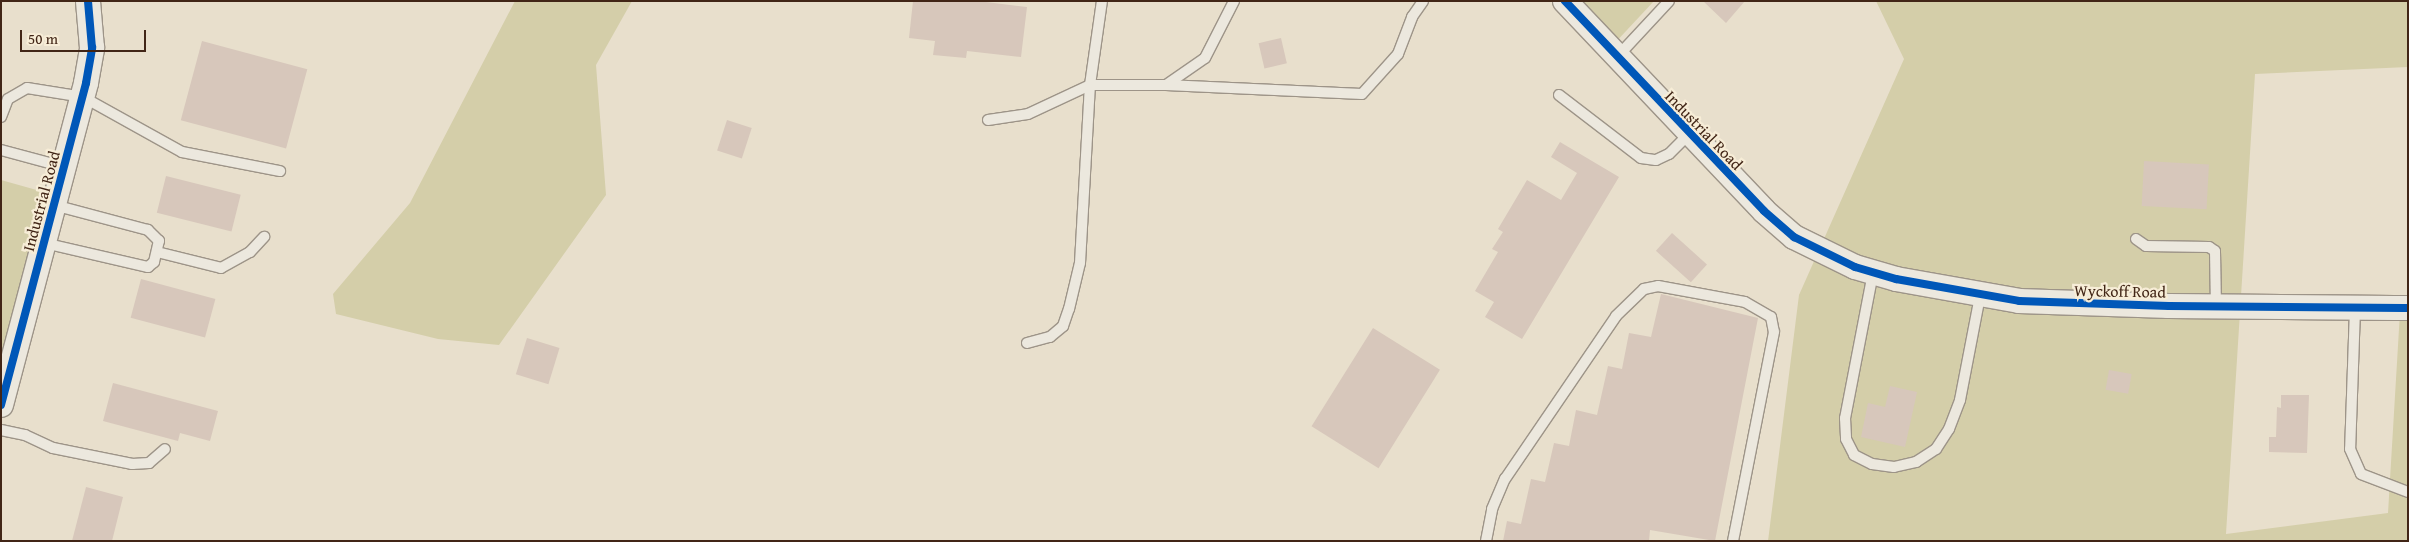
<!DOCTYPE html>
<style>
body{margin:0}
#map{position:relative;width:2409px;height:542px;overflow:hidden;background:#e8dfcc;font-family:"Gentium Book Plus",serif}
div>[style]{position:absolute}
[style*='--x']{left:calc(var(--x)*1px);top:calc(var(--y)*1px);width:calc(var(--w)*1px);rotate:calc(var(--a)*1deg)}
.green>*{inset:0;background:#d4cea9}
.building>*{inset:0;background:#d7c7bb;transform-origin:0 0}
.roads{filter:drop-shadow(1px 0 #9d9488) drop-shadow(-1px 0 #9d9488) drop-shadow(0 1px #9d9488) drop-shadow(0 -1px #9d9488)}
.service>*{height:10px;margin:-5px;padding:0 5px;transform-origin:5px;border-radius:5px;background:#ece8de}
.tertiary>*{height:24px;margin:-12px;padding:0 12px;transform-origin:12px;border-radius:12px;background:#ece8de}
.cycleway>*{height:8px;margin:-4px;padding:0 4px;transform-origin:4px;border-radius:4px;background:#0057b8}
span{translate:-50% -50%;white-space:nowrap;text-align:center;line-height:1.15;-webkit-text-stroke:4.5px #f7edd7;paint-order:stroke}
.street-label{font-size:16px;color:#412516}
.frame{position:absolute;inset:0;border:2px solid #412516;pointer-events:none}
.scale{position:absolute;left:20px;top:30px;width:126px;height:22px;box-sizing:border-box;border:2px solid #412516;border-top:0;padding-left:6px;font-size:15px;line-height:18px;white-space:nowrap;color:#412516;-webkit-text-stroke:4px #f7edd7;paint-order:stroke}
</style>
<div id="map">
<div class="green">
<div style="clip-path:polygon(515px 1px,632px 1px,596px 65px,606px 195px,499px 345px,438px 339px,336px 314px,333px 294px,410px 203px)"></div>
<div style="clip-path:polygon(1576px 1px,1654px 1px,1613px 45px)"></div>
<div style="clip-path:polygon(1876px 1px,2408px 1px,2408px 67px,2255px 74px,2226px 534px,2388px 513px,2400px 312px,2408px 312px,2408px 541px,1768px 541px,1799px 295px,1904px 59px)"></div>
<div style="clip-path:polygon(1px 180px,58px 196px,1px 409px)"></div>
</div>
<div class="building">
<div style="clip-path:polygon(913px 1px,978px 1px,1027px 7px,1021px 57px,967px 51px,966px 58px,933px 55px,935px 41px,909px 38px)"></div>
<div style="clip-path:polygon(1703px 1px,1745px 1px,1726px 23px)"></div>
<div style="left:1281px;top:38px;width:26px;height:23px;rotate:77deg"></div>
<div style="left:202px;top:41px;width:109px;height:82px;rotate:15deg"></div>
<div style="left:727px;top:120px;width:26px;height:32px;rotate:18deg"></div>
<div style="clip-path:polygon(1560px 142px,1619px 177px,1522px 339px,1485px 317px,1494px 302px,1475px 291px,1498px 252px,1492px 249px,1503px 232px,1498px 229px,1527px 180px,1561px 200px,1577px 173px,1551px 157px)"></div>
<div style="left:2144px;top:161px;width:65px;height:45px;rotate:3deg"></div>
<div style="left:166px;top:176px;width:77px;height:38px;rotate:14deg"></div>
<div style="left:1672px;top:233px;width:47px;height:24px;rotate:42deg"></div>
<div style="left:141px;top:279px;width:77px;height:40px;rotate:15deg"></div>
<div style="clip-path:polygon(1661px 294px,1758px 318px,1715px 541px,1650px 530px,1649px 541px,1503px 541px,1507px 521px,1521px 524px,1531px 479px,1545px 482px,1554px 443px,1569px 446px,1576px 410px,1597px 415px,1608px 366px,1622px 369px,1629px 333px,1651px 337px)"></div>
<div style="left:1373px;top:328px;width:79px;height:116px;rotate:32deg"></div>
<div style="left:527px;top:338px;width:34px;height:38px;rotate:17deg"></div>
<div style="left:2109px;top:370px;width:23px;height:20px;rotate:10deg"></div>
<div style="clip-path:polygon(113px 383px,218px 411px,210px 441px,180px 433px,178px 441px,103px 421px)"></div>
<div style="clip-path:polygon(1890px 386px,1917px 392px,1905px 447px,1861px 437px,1868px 403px,1885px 407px)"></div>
<div style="clip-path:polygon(2281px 395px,2309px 395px,2307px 453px,2269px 452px,2269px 437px,2276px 437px,2277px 407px,2281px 408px)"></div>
<div style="clip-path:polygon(86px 487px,123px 497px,112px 541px,72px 541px)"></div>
</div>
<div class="roads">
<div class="service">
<div style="--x:1617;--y:57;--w:76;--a:-47.1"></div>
<div style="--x:1166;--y:85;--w:196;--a:2.6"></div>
<div style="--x:1362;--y:94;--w:54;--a:-48"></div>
<div style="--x:1398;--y:54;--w:40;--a:-69"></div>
<div style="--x:1412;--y:17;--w:19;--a:-55"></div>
<div style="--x:1559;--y:95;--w:103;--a:37.5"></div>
<div style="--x:1641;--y:158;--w:15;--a:8"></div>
<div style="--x:1656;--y:160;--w:14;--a:-25"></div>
<div style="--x:1669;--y:154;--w:27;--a:-45"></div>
<div style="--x:1;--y:117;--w:19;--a:-69"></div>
<div style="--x:8;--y:99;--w:22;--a:-30"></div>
<div style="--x:27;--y:88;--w:57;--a:9.1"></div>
<div style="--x:83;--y:97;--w:113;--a:29.1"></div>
<div style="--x:182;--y:152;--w:100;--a:11"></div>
<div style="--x:988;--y:120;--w:40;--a:-8.5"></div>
<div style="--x:1028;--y:114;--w:68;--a:-25.1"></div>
<div style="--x:1090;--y:85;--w:85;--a:-81.9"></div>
<div style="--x:1;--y:150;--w:65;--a:15.1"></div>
<div style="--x:2136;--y:239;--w:12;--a:35"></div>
<div style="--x:2146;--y:246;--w:63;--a:0.9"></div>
<div style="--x:2209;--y:247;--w:7;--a:34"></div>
<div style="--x:2215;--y:251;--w:56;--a:89"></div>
<div style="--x:44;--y:243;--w:107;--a:13"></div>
<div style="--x:148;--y:267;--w:8;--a:-40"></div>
<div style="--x:154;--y:262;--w:22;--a:-77"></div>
<div style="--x:159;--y:241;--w:16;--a:-135"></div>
<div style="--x:148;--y:230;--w:97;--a:-165.1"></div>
<div style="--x:157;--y:252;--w:66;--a:14"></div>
<div style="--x:221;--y:268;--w:33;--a:-29"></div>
<div style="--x:250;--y:252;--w:21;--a:-47"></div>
<div style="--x:1873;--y:273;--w:148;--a:100.9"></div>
<div style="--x:1845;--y:418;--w:21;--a:87"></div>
<div style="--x:1846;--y:439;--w:18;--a:63"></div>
<div style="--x:1854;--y:455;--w:20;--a:27"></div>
<div style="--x:1872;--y:464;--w:22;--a:8"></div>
<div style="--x:1894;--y:467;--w:23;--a:-13"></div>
<div style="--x:1916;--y:462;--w:24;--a:-33"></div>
<div style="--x:1936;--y:449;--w:24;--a:-57"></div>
<div style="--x:1949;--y:429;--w:31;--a:-69"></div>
<div style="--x:1960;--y:400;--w:106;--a:-79.1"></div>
<div style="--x:2355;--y:309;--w:140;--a:92"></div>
<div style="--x:2350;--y:449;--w:27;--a:66"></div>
<div style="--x:2361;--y:474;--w:50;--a:21"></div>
<div style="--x:1027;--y:343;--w:24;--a:-15"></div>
<div style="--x:1050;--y:337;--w:17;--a:-40"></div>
<div style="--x:1063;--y:326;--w:18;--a:-71"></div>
<div style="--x:1069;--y:309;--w:47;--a:-76.6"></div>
<div style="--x:1080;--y:263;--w:178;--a:-86.8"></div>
<div style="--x:1090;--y:85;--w:76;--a:0"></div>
<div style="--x:1166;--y:85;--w:47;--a:-34.7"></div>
<div style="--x:1205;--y:58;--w:64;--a:-63"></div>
<div style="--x:1;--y:430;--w:25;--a:12"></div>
<div style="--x:25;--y:435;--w:31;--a:25"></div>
<div style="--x:53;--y:448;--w:81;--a:11.4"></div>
<div style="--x:132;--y:464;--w:17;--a:-3"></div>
<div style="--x:149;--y:463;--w:21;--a:-41"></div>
<div style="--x:1486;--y:541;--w:33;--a:-79"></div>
<div style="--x:1492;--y:509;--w:33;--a:-67"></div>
<div style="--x:1505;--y:479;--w:197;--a:-55.7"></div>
<div style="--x:1616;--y:316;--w:39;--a:-44"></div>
<div style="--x:1644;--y:289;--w:14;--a:-12"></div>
<div style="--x:1658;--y:286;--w:88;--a:10.4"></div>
<div style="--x:1745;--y:302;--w:30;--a:30"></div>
<div style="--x:1771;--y:317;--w:15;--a:79"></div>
<div style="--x:1774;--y:332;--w:213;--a:101.1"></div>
</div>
<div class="tertiary">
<div style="--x:1565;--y:1;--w:289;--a:46.5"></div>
<div style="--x:1764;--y:211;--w:40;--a:41"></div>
<div style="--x:1794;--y:237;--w:68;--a:26.2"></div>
<div style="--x:1855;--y:267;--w:43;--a:16.3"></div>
<div style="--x:1896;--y:279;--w:125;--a:10.1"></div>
<div style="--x:2019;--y:301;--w:150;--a:1.9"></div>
<div style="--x:2169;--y:306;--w:239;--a:0.5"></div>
<div style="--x:1;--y:405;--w:333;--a:-75.2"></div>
<div style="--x:86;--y:83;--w:36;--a:-80"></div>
<div style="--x:92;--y:48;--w:47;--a:-94.9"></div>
</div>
</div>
<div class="cycleway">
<div style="--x:1565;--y:1;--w:289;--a:46.5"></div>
<div style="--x:1764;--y:211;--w:40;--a:41"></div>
<div style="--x:1794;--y:237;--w:68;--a:26.2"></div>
<div style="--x:1855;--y:267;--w:43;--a:16.3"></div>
<div style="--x:1896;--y:279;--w:125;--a:10.1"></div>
<div style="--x:2019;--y:301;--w:150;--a:1.9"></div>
<div style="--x:2169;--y:306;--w:239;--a:0.5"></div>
<div style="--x:1;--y:405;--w:333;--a:-75.2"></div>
<div style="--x:86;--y:83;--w:36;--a:-80"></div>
<div style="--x:92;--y:48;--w:47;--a:-94.9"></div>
</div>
<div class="street-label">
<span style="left:1704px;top:130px;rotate:46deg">Industrial Road</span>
<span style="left:41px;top:201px;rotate:-75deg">Industrial Road</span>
<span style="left:2120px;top:291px;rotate:1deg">Wyckoff Road</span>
</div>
<div class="frame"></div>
<div class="scale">50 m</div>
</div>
